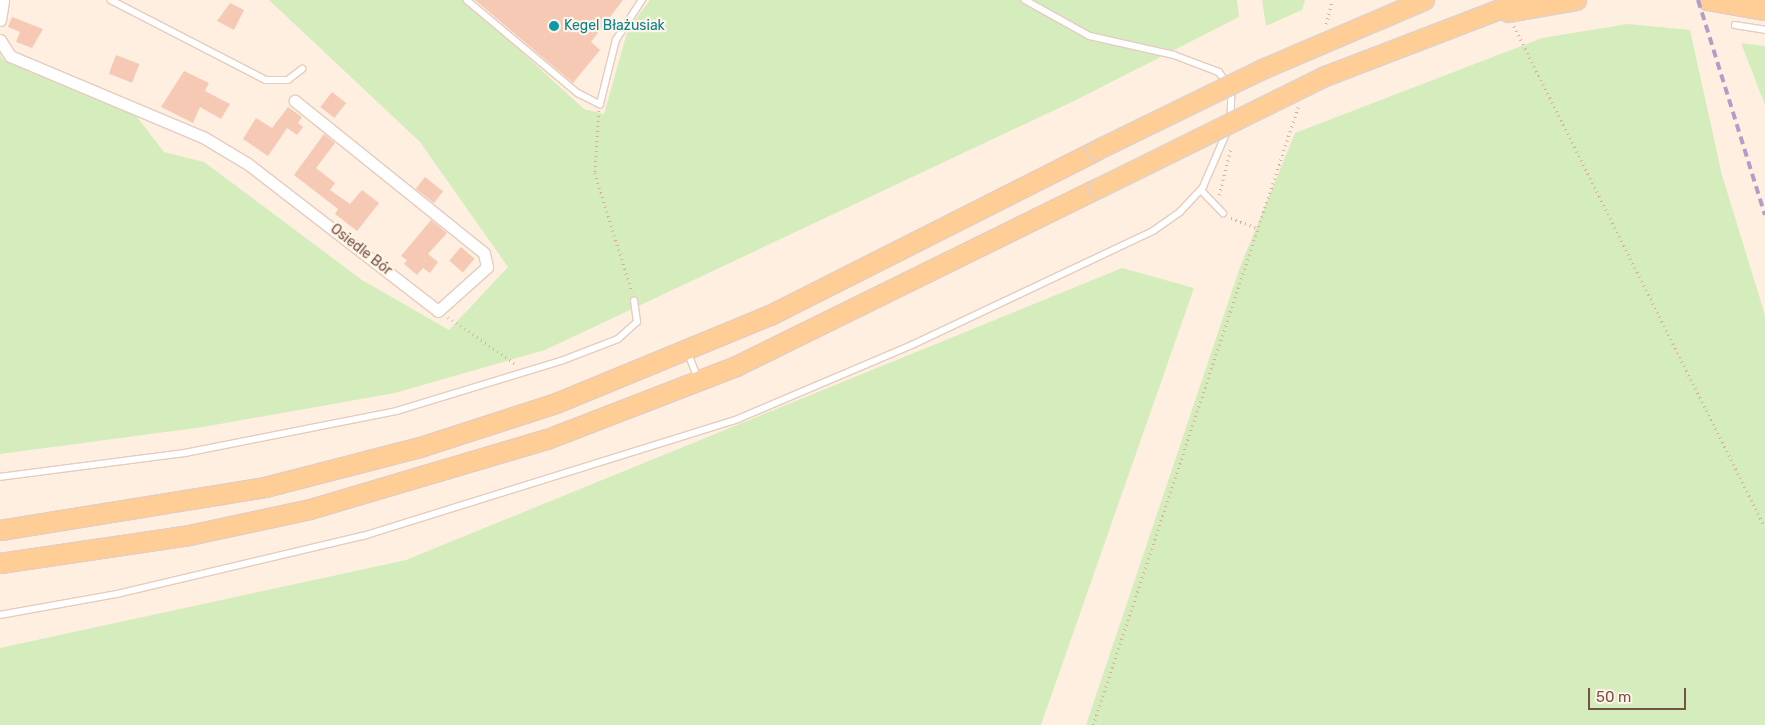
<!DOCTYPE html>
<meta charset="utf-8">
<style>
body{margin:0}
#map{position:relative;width:1765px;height:725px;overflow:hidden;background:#feefe0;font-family:Rubik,sans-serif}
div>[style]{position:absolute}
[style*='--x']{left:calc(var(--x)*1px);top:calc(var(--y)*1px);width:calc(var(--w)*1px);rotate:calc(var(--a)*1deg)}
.green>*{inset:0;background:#d5edbd}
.building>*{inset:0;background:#f6c9b5;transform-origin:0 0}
.path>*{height:2.5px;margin-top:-1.25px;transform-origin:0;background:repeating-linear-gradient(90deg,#dbac98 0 1px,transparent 0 5px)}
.roads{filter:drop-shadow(1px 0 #e5ccbe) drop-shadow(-1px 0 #e5ccbe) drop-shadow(0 1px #e5ccbe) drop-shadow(0 -1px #e5ccbe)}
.lane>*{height:5.5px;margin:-2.75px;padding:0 2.75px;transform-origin:2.75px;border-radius:2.75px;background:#fff}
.street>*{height:11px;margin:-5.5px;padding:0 5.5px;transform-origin:5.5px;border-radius:5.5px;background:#fff}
.primary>*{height:19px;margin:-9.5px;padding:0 9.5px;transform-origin:9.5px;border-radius:9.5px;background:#ffce96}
.rail>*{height:4px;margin-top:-2px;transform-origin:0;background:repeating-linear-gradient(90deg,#b19ec8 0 8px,transparent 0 13px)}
.bridges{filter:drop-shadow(1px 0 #dcd2cf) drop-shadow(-1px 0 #dcd2cf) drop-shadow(0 1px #dcd2cf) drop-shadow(0 -1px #dcd2cf)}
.primary-bridge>*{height:19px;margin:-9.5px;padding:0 9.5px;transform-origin:9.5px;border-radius:9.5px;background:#ffce96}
.dots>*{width:14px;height:14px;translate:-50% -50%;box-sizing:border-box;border:2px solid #fff4e8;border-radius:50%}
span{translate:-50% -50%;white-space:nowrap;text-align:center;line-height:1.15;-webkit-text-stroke:4.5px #fff4e8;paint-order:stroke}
.culture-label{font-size:14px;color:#0d838f}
.left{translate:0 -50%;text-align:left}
.street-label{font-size:14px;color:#775245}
.scale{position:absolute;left:1588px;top:688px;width:98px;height:22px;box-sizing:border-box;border:2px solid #775245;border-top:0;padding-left:6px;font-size:15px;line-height:18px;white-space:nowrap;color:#775245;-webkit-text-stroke:4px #fff4e8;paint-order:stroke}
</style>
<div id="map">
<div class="green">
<div style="clip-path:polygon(269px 0,465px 0,584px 109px,604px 114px,628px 29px,650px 0,1237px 0,1239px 17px,1074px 101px,545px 350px,395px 393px,203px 427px,0 454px,0 54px,3px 60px,134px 113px,164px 152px,204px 162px,362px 280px,449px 330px,508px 267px,420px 142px)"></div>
<div style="clip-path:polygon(1262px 0,1305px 0,1302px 10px,1266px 26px)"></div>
<div style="clip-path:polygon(1628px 24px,1690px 30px,1722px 175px,1765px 315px,1765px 725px,1086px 725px,1240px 267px,1295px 133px,1542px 38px)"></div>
<div style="clip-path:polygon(1741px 43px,1765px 46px,1765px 105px)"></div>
<div style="clip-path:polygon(1122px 268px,1194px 288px,1041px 725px,0 725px,0 648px,406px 560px)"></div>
</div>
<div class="building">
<div style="clip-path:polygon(475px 0,623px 0,591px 42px,600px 50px,573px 83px)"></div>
<div style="clip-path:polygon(230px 3px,244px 10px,234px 30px,217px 21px)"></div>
<div style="clip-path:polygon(12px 17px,43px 29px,32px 48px,16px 42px,20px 32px,8px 27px)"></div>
<div style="left:116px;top:55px;width:25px;height:20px;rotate:21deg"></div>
<div style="clip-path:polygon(184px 71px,209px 83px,205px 91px,230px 104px,221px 119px,200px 107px,193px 123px,161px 107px)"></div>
<div style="left:332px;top:92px;width:18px;height:19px;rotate:38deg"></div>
<div style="clip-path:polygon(288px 107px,302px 117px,298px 123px,303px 127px,297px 135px,287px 128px,268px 156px,243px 139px,256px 118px,272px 128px)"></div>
<div style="clip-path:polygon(324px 134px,335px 143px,316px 168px,335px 183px,330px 190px,350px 204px,362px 190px,379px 203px,357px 231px,335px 214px,338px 209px,294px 175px)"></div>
<div style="left:425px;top:177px;width:23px;height:15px;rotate:38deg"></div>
<div style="clip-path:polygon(431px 220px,447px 233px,428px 254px,438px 262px,430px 273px,423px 268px,417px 275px,404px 264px,407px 260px,401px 256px)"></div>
<div style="left:461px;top:247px;width:18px;height:18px;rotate:41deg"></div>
</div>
<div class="path">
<div style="--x:1326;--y:24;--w:25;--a:-76"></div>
<div style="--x:1514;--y:26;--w:560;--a:63.39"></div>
<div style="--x:599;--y:111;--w:62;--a:93.7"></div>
<div style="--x:595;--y:173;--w:125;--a:72.7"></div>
<div style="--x:1219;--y:195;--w:49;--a:-76"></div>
<div style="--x:1231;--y:218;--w:30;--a:21"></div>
<div style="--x:448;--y:317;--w:84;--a:34.8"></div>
<div style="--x:1093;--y:725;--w:651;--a:-71.65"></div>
</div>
<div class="roads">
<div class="lane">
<div style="--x:111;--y:0;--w:174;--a:27.3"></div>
<div style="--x:266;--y:80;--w:22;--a:0"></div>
<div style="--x:288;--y:80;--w:18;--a:-38"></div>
<div style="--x:467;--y:0;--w:145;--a:40"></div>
<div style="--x:578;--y:93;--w:25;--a:27"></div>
<div style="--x:600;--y:104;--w:66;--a:-76"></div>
<div style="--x:616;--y:40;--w:48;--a:-57"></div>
<div style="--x:1025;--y:0;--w:74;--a:29"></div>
<div style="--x:1090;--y:36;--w:86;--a:12.7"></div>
<div style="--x:1174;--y:55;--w:48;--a:20.7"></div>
<div style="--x:1219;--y:72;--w:21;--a:53"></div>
<div style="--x:1232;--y:89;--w:29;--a:92"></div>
<div style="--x:1735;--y:25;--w:30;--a:9"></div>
<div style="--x:1201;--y:190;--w:32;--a:46"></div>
<div style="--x:688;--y:352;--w:28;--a:69"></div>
<div style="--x:0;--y:477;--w:187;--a:-7.4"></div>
<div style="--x:185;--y:453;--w:216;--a:-11.2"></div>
<div style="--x:397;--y:411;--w:171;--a:-17"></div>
<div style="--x:561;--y:361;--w:61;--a:-21.1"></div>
<div style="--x:618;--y:339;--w:25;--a:-42"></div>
<div style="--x:637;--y:322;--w:21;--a:-98"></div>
<div style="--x:0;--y:615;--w:119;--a:-10.2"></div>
<div style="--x:117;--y:594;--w:253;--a:-13.3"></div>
<div style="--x:363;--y:536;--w:393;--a:-17.3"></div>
<div style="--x:738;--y:419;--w:189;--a:-23"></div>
<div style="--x:912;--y:345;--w:267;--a:-25.3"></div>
<div style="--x:1153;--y:231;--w:33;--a:-35"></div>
<div style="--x:1180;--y:212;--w:34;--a:-47"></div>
<div style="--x:1203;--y:187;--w:65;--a:-66.6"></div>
</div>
<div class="street">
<div style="--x:0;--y:20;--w:20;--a:-81"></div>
<div style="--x:0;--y:40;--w:19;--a:58"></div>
<div style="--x:10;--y:56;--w:209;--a:22.8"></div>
<div style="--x:203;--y:137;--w:52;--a:31"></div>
<div style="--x:248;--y:164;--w:240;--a:37.7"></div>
<div style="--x:438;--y:311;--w:66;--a:-41.9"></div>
<div style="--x:487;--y:267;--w:14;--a:-102"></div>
<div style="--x:484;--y:253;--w:243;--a:-141.2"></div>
</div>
<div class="primary">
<div style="--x:1707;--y:0;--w:59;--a:9.8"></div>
<div style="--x:0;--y:530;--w:268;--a:-9.2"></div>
<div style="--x:265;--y:487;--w:160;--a:-14.5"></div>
<div style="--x:420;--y:447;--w:143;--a:-17.9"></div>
<div style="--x:556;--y:403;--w:231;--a:-22.4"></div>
<div style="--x:770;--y:315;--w:365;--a:-26.8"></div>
<div style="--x:0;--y:563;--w:191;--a:-8.4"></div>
<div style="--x:189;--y:535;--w:124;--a:-12.1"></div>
<div style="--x:310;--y:509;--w:247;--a:-16.5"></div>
<div style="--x:547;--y:439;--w:203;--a:-21.1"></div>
<div style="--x:736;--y:366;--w:403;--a:-26.2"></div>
</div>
</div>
<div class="rail">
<div style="--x:1698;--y:0;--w:225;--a:72.7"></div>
</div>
<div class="bridges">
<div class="primary-bridge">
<div style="--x:1508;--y:12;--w:69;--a:-10"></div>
<div style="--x:1096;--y:150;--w:185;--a:-26"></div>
<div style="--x:1262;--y:69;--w:176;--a:-23.1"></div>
<div style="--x:1098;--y:188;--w:253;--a:-26.3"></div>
<div style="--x:1325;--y:76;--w:212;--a:-21"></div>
</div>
</div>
<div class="dots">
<div style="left:554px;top:26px;background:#0f9aa8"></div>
</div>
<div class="culture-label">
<span class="left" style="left:564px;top:26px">Kegel Błażusiak</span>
</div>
<div class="street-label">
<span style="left:361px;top:250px;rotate:38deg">Osiedle Bór</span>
</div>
<div class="scale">50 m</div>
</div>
